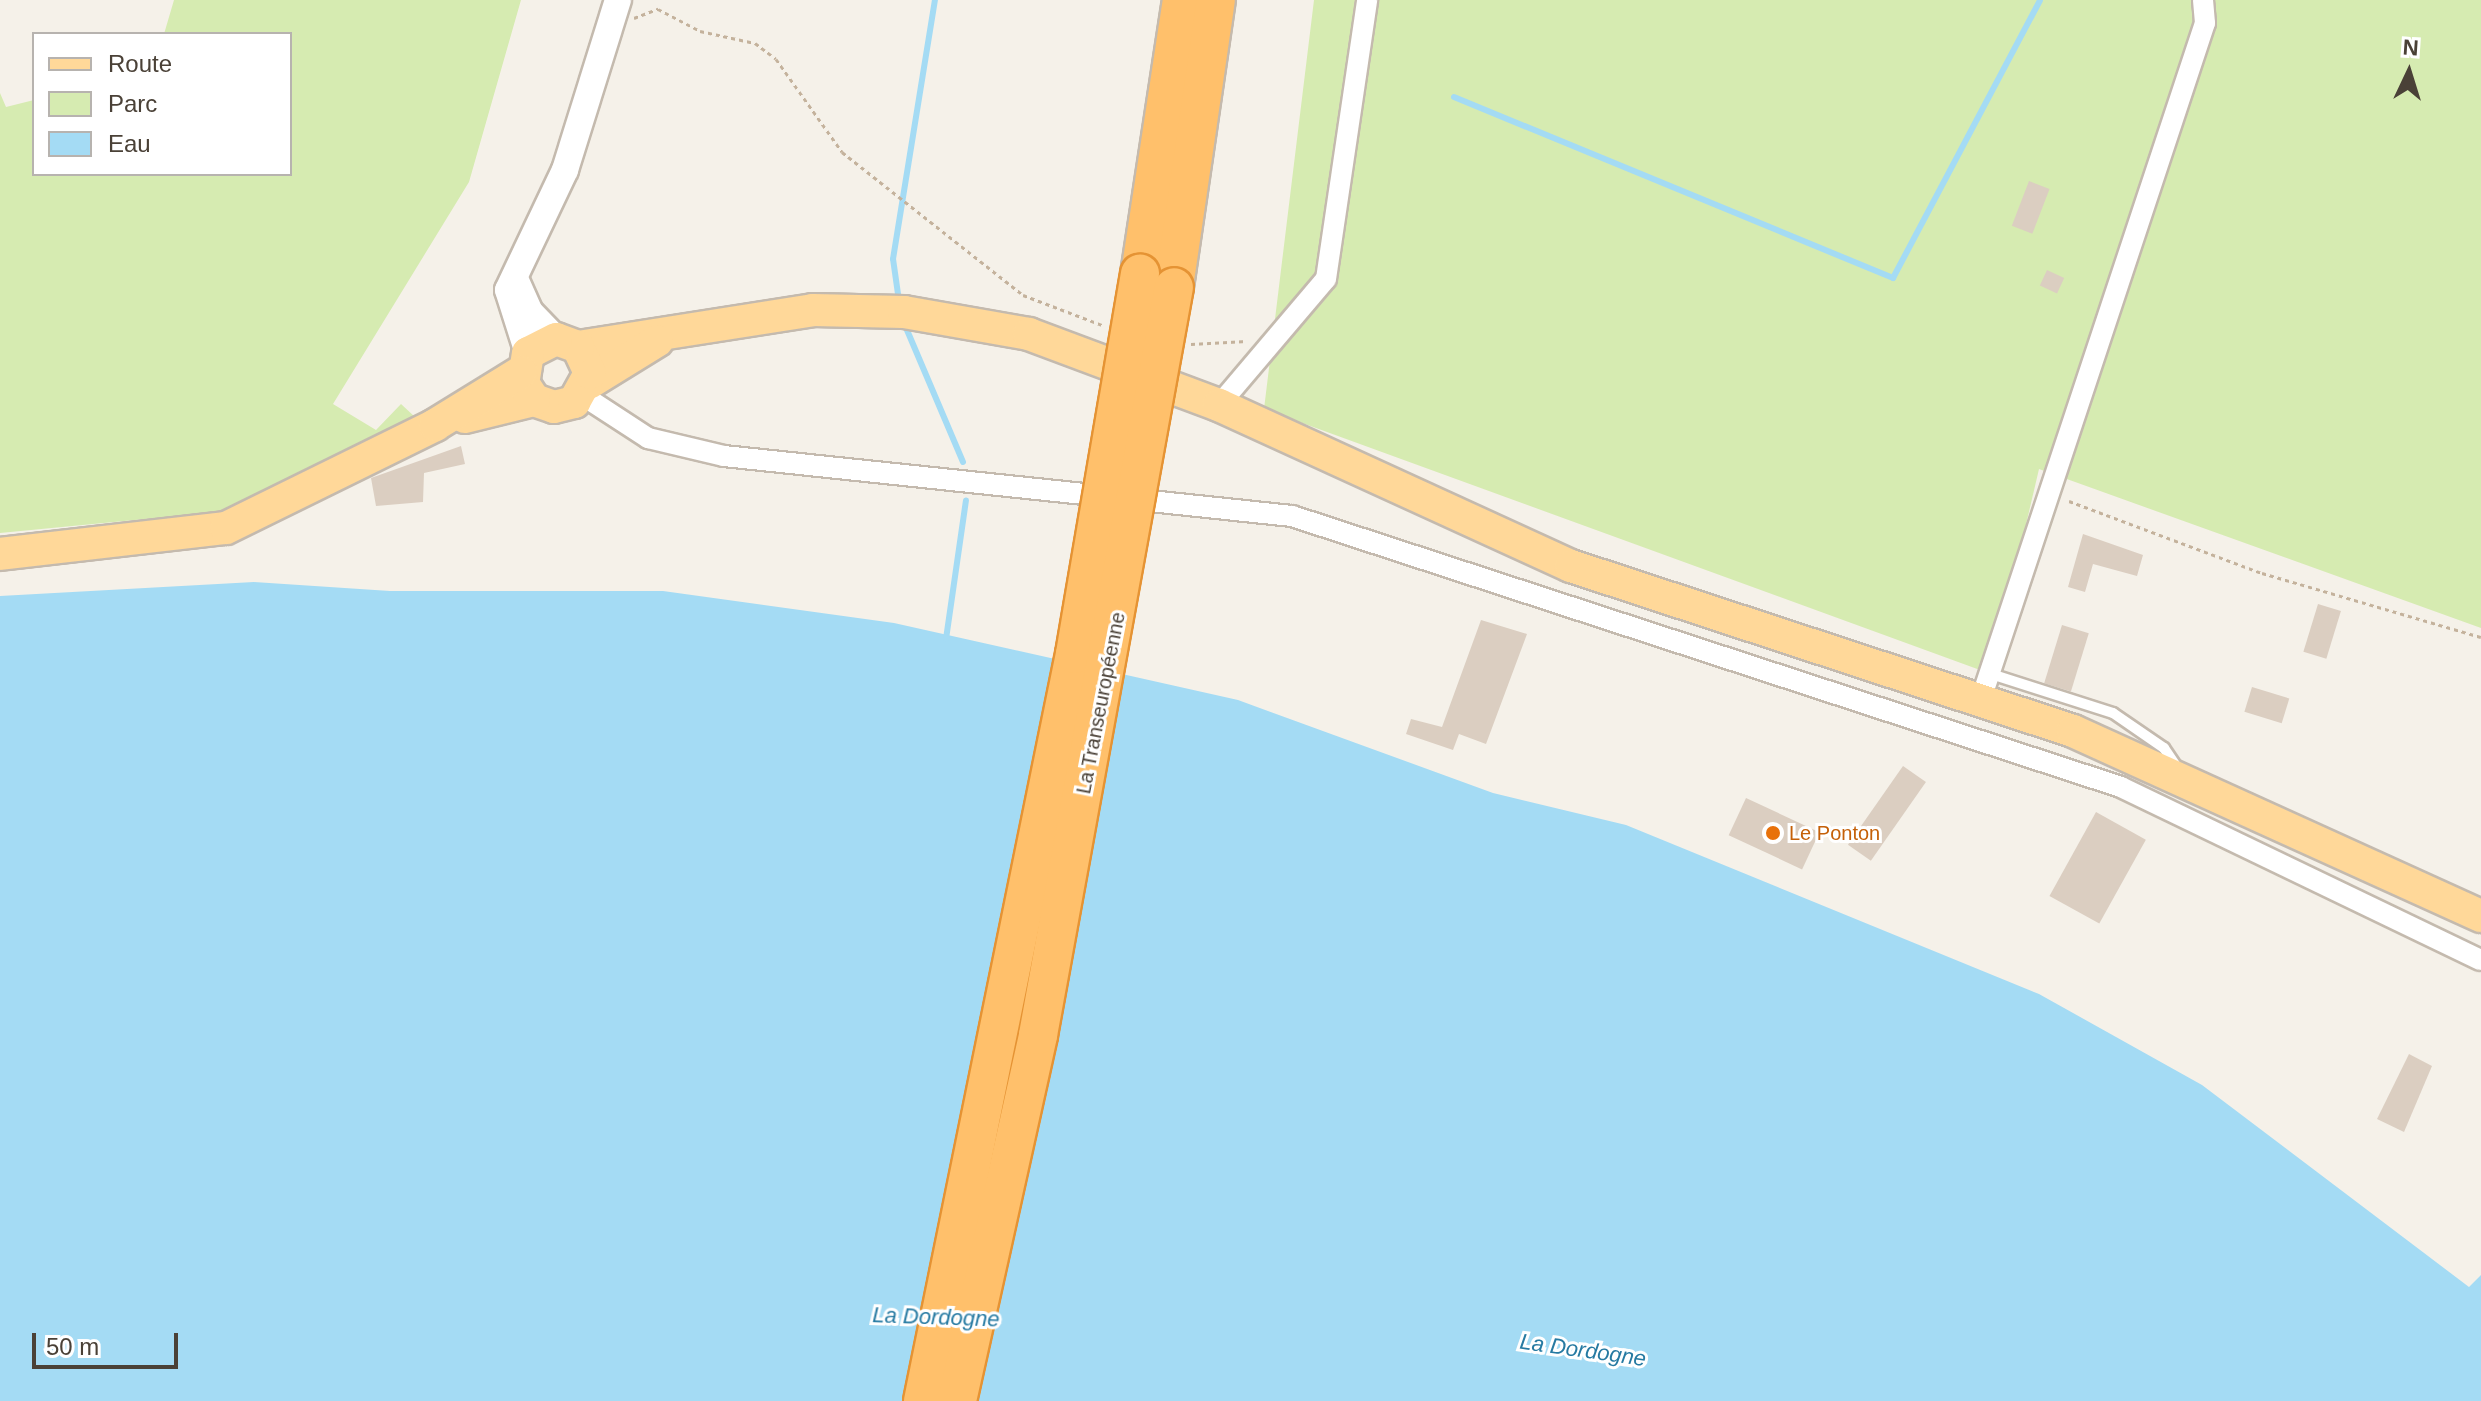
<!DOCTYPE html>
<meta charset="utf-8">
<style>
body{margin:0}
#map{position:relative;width:2481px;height:1401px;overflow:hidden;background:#f5f1e9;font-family:Arial,sans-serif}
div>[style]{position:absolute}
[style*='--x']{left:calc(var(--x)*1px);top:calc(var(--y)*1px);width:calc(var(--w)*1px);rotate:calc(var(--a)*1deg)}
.green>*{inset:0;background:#d6ebb1}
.water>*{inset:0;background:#a4dbf4}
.stream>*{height:6px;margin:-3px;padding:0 3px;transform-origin:3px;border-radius:3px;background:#a4dbf4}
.building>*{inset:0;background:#dbcec1;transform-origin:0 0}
.path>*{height:3px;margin-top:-1.5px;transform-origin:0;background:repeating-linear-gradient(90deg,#c4b29c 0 4px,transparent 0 8px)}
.roads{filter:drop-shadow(2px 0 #c4baae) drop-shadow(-2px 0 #c4baae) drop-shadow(0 2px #c4baae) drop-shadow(0 -2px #c4baae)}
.service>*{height:10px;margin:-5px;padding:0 5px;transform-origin:5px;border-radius:5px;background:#fff}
.minor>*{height:20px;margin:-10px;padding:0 10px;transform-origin:10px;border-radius:10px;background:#fff}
.tertiary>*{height:26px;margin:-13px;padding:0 13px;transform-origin:13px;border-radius:13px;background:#fff}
.primary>*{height:32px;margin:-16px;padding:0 16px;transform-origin:16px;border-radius:16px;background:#ffd899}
.motorway>*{height:38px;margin:-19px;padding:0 19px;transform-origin:19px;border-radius:19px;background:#ffc06b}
.bridges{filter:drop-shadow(2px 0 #e59334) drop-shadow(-2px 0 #e59334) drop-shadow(0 2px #e59334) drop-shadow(0 -2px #e59334)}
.motorway-bridge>*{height:38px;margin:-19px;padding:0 19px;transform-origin:19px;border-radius:19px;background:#ffc06b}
.dots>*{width:22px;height:22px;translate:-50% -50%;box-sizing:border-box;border:4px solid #fff;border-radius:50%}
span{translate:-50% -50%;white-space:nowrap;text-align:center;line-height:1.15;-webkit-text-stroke:6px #fff;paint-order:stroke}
.street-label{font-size:20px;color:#4a4137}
.food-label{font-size:20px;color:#c56008}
.left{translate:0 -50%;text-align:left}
.water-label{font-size:22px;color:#267aa2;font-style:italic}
.legend{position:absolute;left:32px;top:32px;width:260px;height:144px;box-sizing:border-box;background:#fff;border:2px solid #b7b3af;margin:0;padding:10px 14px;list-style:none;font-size:24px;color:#4a4137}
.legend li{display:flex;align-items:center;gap:16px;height:40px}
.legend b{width:40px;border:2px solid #b7b3af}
.north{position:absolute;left:2369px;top:32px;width:80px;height:80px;-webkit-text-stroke:6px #fff;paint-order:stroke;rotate:4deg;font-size:22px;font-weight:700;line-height:32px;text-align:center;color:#4a4137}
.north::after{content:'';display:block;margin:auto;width:28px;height:36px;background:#4a4137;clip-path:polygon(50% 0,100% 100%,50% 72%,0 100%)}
.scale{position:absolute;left:32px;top:1333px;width:146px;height:36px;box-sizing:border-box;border:4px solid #4a4137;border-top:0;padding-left:10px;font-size:24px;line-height:28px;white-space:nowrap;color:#4a4137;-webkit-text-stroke:6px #fff;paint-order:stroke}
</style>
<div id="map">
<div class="green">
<div style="clip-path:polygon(174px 0,521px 0,469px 182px,333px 404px,376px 430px,401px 404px,415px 417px,238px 510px,0 533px,0 93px,6px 107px,34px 100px,34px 174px,290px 174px,290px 34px,164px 34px)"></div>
<div style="clip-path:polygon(1314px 0,2481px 0,2481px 628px,2039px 469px,1991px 674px,1264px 409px)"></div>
</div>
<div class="water">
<div style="clip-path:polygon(254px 582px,390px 591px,663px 591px,894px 623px,1238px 700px,1493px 793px,1626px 825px,2039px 994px,2202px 1085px,2469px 1287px,2481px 1275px,2481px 1401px,0 1401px,0 596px)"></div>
</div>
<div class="stream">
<div style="--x:1454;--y:97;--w:475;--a:22.4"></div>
<div style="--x:1893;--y:278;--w:314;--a:-62.1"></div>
<div style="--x:899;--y:301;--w:42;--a:-98.1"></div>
<div style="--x:893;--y:259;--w:262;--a:-80.8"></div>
<div style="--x:904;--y:323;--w:151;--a:67"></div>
<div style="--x:946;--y:639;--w:140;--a:-81.8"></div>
</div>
<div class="building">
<div style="left:2029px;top:181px;width:22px;height:48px;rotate:21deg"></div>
<div style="left:2047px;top:270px;width:19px;height:17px;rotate:25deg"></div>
<div style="clip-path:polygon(461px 446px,465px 464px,424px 473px,423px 502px,376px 506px,371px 478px)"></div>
<div style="clip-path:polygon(2083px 534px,2143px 555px,2137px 576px,2093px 564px,2085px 592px,2068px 587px)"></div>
<div style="left:2318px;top:604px;width:24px;height:50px;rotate:17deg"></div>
<div style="clip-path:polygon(1481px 620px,1527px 634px,1486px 744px,1459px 734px,1453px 750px,1406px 734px,1411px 719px,1442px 727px)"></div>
<div style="left:2062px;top:625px;width:28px;height:61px;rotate:17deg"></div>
<div style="left:2252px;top:687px;width:39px;height:26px;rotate:17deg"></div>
<div style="left:1903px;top:766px;width:28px;height:96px;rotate:35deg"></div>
<div style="left:1746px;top:798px;width:81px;height:41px;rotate:25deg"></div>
<div style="left:2096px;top:812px;width:57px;height:96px;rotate:29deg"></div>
<div style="clip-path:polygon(2409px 1054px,2432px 1066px,2404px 1132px,2377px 1119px)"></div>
</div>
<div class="path">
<div style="--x:634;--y:18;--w:26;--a:-21"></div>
<div style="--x:658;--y:9;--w:47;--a:27.6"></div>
<div style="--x:700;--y:31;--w:56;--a:12.3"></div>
<div style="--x:755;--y:43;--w:26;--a:37"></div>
<div style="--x:776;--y:59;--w:114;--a:54.6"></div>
<div style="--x:842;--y:152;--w:231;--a:38.3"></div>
<div style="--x:1023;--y:295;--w:85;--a:20.8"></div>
<div style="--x:1191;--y:344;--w:56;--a:-3.1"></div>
<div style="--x:2069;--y:501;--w:206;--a:20.5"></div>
<div style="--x:2262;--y:573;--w:228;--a:16.3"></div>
</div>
<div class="roads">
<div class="service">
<div style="--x:1991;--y:674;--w:128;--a:17.7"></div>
<div style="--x:2113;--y:713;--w:62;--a:34.5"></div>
<div style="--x:2164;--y:748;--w:22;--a:56"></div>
</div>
<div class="minor">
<div style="--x:582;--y:395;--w:79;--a:33.1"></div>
<div style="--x:648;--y:438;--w:78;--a:13.3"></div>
<div style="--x:724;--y:456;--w:571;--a:6.03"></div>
<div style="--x:1292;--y:516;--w:872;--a:18.1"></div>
<div style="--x:2121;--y:787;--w:399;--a:25.7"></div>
<div style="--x:1219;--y:405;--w:165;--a:-49.7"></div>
<div style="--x:1326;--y:279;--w:282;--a:-81.6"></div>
<div style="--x:1981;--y:699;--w:712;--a:-71.67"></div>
<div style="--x:2205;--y:23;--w:23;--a:-95"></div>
</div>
<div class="tertiary">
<div style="--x:517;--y:283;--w:32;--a:66"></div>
<div style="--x:530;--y:312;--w:37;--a:46"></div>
<div style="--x:528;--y:353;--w:66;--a:-107.6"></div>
<div style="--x:508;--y:290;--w:133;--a:-64.6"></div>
<div style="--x:565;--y:170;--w:178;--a:-72.7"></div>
</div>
<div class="primary">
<div style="--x:578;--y:347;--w:238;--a:-8.9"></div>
<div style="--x:813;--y:310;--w:91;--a:1.3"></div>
<div style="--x:904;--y:312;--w:127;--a:10"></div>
<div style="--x:1029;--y:334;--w:203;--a:20.5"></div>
<div style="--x:1219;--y:405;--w:387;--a:24.6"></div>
<div style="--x:1571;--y:566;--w:528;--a:18.19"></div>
<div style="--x:2073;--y:731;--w:448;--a:24.4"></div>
<div style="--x:589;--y:383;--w:80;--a:-31.7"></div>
<div style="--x:465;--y:417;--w:71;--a:-13.8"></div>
<div style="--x:534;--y:400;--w:21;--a:19"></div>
<div style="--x:554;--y:407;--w:21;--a:-14"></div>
<div style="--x:574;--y:402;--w:33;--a:-61"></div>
<div style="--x:590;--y:373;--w:29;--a:-115"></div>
<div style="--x:578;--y:347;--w:23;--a:-160"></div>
<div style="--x:556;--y:339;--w:31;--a:153"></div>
<div style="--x:528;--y:353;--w:30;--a:99"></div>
<div style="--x:523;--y:383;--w:20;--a:57"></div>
<div style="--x:0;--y:554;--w:227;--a:-6.6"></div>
<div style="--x:226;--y:528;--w:233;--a:-26.2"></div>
<div style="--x:435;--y:425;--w:101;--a:-31.6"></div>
</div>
<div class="motorway">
<div style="--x:1140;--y:274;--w:277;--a:-81.3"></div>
<div style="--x:1174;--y:287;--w:290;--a:-81.7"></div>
</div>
</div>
<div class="bridges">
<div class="motorway-bridge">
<div style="--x:923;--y:1401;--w:762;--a:-78.5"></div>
<div style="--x:1075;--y:654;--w:386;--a:-80.3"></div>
<div style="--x:957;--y:1401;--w:375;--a:-77.5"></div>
<div style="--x:1038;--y:1035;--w:760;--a:-79.7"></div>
</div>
</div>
<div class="dots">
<div style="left:1773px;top:833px;background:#e8710a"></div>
</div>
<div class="street-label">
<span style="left:1101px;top:703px;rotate:-79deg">La Transeuropéenne</span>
</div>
<div class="food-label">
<span class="left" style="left:1789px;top:833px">Le Ponton</span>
</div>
<div class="water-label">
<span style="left:936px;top:1317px;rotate:2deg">La Dordogne</span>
<span style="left:1583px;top:1350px;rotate:8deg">La Dordogne</span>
</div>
<ul class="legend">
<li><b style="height:10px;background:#ffd899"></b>Route</li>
<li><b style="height:22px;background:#d6ebb1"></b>Parc</li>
<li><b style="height:22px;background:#a4dbf4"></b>Eau</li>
</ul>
<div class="north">N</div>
<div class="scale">50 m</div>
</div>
